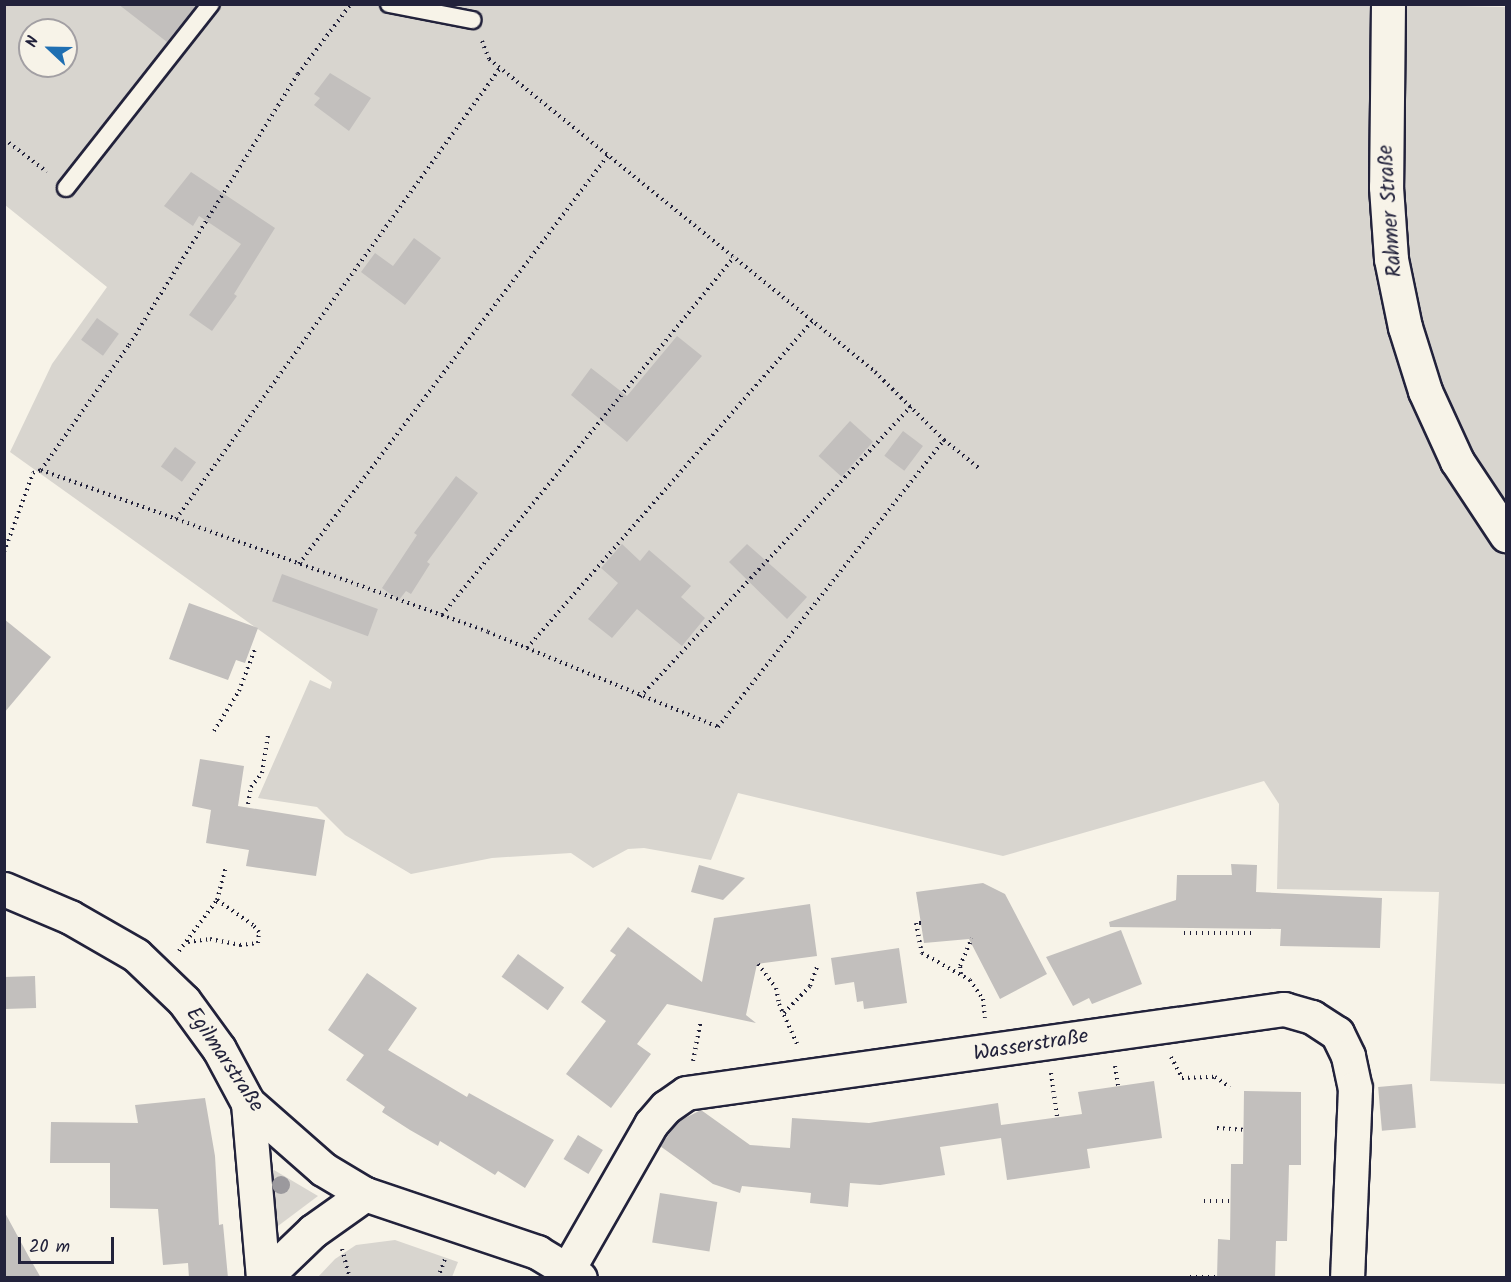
<!DOCTYPE html>
<meta charset="utf-8">
<style>
body{margin:0}
#map{position:relative;width:1511px;height:1282px;overflow:hidden;background:#f7f3e8;font-family:Kalam,sans-serif}
div>[style]{position:absolute}
[style*='--x']{left:calc(var(--x)*1px);top:calc(var(--y)*1px);width:calc(var(--w)*1px);rotate:calc(var(--a)*1deg)}
.green>*{inset:0;background:#d8d5cf}
.building>*{inset:0;background:#c2bfbd;transform-origin:0 0}
.path>*{height:4px;margin-top:-2px;transform-origin:0;background:repeating-linear-gradient(90deg,#22223b 0 1.5px,transparent 0 6px)}
.roads{filter:drop-shadow(2px 0 #22223b) drop-shadow(-2px 0 #22223b) drop-shadow(0 2px #22223b) drop-shadow(0 -2px #22223b)}
.service>*{height:16px;margin:-8px;padding:0 8px;transform-origin:8px;border-radius:8px;background:#f7f3e8}
.minor>*{height:33px;margin:-16.5px;padding:0 16.5px;transform-origin:16.5px;border-radius:16.5px;background:#f7f3e8}
.secondary>*{height:33px;margin:-16.5px;padding:0 16.5px;transform-origin:16.5px;border-radius:16.5px;background:#f7f3e8}
.trees>*{width:18px;height:18px;margin:-9px;border-radius:50%;background:#9b999d}
span{translate:-50% -50%;white-space:nowrap;text-align:center;line-height:1.15;-webkit-text-stroke:6px #f7f3e8;paint-order:stroke}
.street-label{font-size:21px;color:#22223b}
.frame{position:absolute;inset:0;border:6px solid #22223b;pointer-events:none}
.north{position:absolute;left:18px;top:18px;width:60px;height:60px;box-sizing:border-box;background:#f7f3e8;border:2px solid #a29fa3;border-radius:50%;rotate:292deg;font-size:16px;font-weight:700;line-height:24px;text-align:center;color:#22223b}
.north::after{content:'';display:block;margin:auto;width:21px;height:27px;background:#1f6fb2;clip-path:polygon(50% 0,100% 100%,50% 72%,0 100%)}
.scale{position:absolute;left:18px;top:1237px;width:96px;height:27px;box-sizing:border-box;border:3px solid #22223b;border-top:0;padding-left:8px;font-size:18px;line-height:21px;white-space:nowrap;color:#22223b;-webkit-text-stroke:4px #f7f3e8;paint-order:stroke}
</style>
<div id="map">
<div class="green">
<div style="clip-path:polygon(evenodd,1369px 4px,1506px 7px,1506px 1084px,1430px 1081px,1439px 892px,1277px 889px,1279px 804px,1264px 781px,1003px 856px,738px 793px,711px 860px,644px 848px,628px 849px,593px 868px,571px 853px,492px 858px,411px 874px,345px 835px,317px 807px,258px 798px,310px 680px,330px 689px,332px 682px,10px 452px,52px 364px,107px 287px,5px 205px,4px 5px,1369px 4px,30px 30px,66px 30px,66px 66px,30px 66px,30px 30px)"></div>
<div style="clip-path:polygon(274px 1170px,318px 1196px,278px 1226px,274px 1225px,270px 1171px)"></div>
<div style="clip-path:polygon(395px 1240px,458px 1262px,452px 1277px,318px 1277px,335px 1259px,356px 1245px)"></div>
</div>
<div class="building">
<div style="clip-path:polygon(118px 4px,197px 4px,167px 42px)"></div>
<div style="clip-path:polygon(330px 73px,371px 98px,349px 131px,314px 105px,320px 98px,314px 94px)"></div>
<div style="clip-path:polygon(191px 172px,275px 228px,234px 294px,237px 296px,212px 331px,189px 315px,241px 244px,199px 216px,193px 226px,164px 206px)"></div>
<div style="clip-path:polygon(414px 238px,441px 258px,405px 305px,361px 272px,375px 253px,393px 266px)"></div>
<div style="left:97px;top:318px;width:27px;height:27px;rotate:36deg"></div>
<div style="clip-path:polygon(677px 336px,702px 356px,627px 442px,571px 395px,591px 368px,627px 396px)"></div>
<div style="left:850px;top:421px;width:31px;height:47px;rotate:42deg"></div>
<div style="left:903px;top:431px;width:25px;height:31px;rotate:37deg"></div>
<div style="left:175px;top:447px;width:26px;height:24px;rotate:36deg"></div>
<div style="clip-path:polygon(456px 476px,478px 493px,427px 562px,430px 564px,411px 594px,406px 591px,399px 600px,382px 588px,417px 535px,414px 533px)"></div>
<div style="clip-path:polygon(622px 544px,640px 561px,649px 550px,691px 586px,681px 597px,705px 618px,682px 646px,637px 609px,612px 638px,588px 619px,618px 583px,601px 568px)"></div>
<div style="clip-path:polygon(747px 544px,807px 597px,787px 619px,729px 562px)"></div>
<div style="left:282px;top:574px;width:102px;height:29px;rotate:20deg"></div>
<div style="clip-path:polygon(189px 603px,258px 628px,245px 663px,236px 660px,228px 680px,169px 659px)"></div>
<div style="clip-path:polygon(4px 619px,51px 657px,4px 713px)"></div>
<div style="clip-path:polygon(200px 759px,244px 766px,238px 806px,325px 820px,316px 876px,246px 866px,249px 850px,206px 843px,211px 810px,192px 806px)"></div>
<div style="clip-path:polygon(1231px 864px,1257px 865px,1256px 892px,1382px 898px,1380px 948px,1280px 946px,1281px 929px,1110px 927px,1109px 922px,1176px 900px,1177px 875px,1232px 875px)"></div>
<div style="clip-path:polygon(699px 865px,745px 878px,723px 900px,691px 892px)"></div>
<div style="clip-path:polygon(983px 883px,1005px 894px,1047px 974px,1000px 999px,969px 939px,924px 943px,916px 892px)"></div>
<div style="clip-path:polygon(810px 904px,817px 956px,757px 964px,746px 1015px,756px 1023px,667px 1004px,637px 1044px,651px 1054px,611px 1108px,566px 1074px,606px 1021px,581px 1002px,616px 955px,610px 951px,628px 927px,702px 982px,714px 918px)"></div>
<div style="clip-path:polygon(1121px 930px,1142px 984px,1092px 1004px,1089px 998px,1073px 1006px,1046px 957px)"></div>
<div style="clip-path:polygon(899px 948px,907px 1003px,864px 1009px,863px 1001px,857px 1002px,854px 982px,835px 985px,831px 958px)"></div>
<div style="left:518px;top:954px;width:57px;height:28px;rotate:36deg"></div>
<div style="clip-path:polygon(367px 973px,417px 1008px,388px 1050px,467px 1097px,469px 1093px,554px 1140px,525px 1188px,498px 1171px,495px 1175px,440px 1141px,438px 1146px,410px 1130px,382px 1112px,385px 1107px,346px 1080px,364px 1055px,328px 1030px)"></div>
<div style="left:35px;top:976px;width:32px;height:31px;rotate:88deg"></div>
<div style="clip-path:polygon(1154px 1081px,1162px 1138px,1087px 1149px,1090px 1168px,1007px 1180px,1001px 1138px,940px 1147px,945px 1175px,880px 1185px,850px 1183px,848px 1207px,810px 1203px,811px 1193px,742px 1186px,740px 1193px,713px 1184px,660px 1146px,679px 1121px,701px 1110px,750px 1145px,790px 1148px,792px 1118px,869px 1123px,998px 1103px,1001px 1125px,1082px 1114px,1078px 1092px)"></div>
<div style="left:1412px;top:1084px;width:44px;height:34px;rotate:85deg"></div>
<div style="clip-path:polygon(1244px 1091px,1301px 1092px,1301px 1165px,1289px 1165px,1287px 1241px,1276px 1241px,1275px 1278px,1217px 1278px,1218px 1239px,1230px 1240px,1231px 1164px,1243px 1164px)"></div>
<div style="clip-path:polygon(205px 1098px,215px 1156px,219px 1225px,223px 1224px,228px 1278px,189px 1278px,188px 1263px,163px 1265px,158px 1209px,110px 1208px,110px 1163px,50px 1163px,51px 1122px,138px 1123px,135px 1105px)"></div>
<div style="left:578px;top:1135px;width:29px;height:28px;rotate:31deg"></div>
<div style="left:660px;top:1193px;width:58px;height:50px;rotate:9deg"></div>
<div style="clip-path:polygon(4px 1211px,29px 1257px,41px 1278px,4px 1278px)"></div>
</div>
<div class="path">
<div style="--x:482;--y:41;--w:19;--a:69"></div>
<div style="--x:489;--y:59;--w:497;--a:39"></div>
<div style="--x:875;--y:372;--w:97;--a:44.6"></div>
<div style="--x:944;--y:440;--w:46;--a:38.9"></div>
<div style="--x:4;--y:139;--w:54;--a:37.5"></div>
<div style="--x:41;--y:470;--w:475;--a:19.9"></div>
<div style="--x:488;--y:632;--w:249;--a:22.4"></div>
<div style="--x:718;--y:727;--w:365;--a:-51.8"></div>
<div style="--x:176;--y:519;--w:555;--a:-54.31"></div>
<div style="--x:4;--y:552;--w:84;--a:-69.8"></div>
<div style="--x:33;--y:473;--w:9;--a:-21"></div>
<div style="--x:41;--y:470;--w:153;--a:-54.9"></div>
<div style="--x:129;--y:345;--w:319;--a:-58.1"></div>
<div style="--x:298;--y:74;--w:88;--a:-52.9"></div>
<div style="--x:299;--y:564;--w:514;--a:-52.91"></div>
<div style="--x:442;--y:615;--w:462;--a:-50.8"></div>
<div style="--x:527;--y:648;--w:434;--a:-48.9"></div>
<div style="--x:640;--y:697;--w:399;--a:-47"></div>
<div style="--x:214;--y:731;--w:47;--a:-58"></div>
<div style="--x:239;--y:691;--w:45;--a:-69.1"></div>
<div style="--x:248;--y:804;--w:17;--a:-80"></div>
<div style="--x:251;--y:787;--w:18;--a:-52"></div>
<div style="--x:262;--y:773;--w:38;--a:-81"></div>
<div style="--x:921;--y:923;--w:5;--a:180"></div>
<div style="--x:916;--y:923;--w:31;--a:79"></div>
<div style="--x:922;--y:953;--w:55;--a:29.4"></div>
<div style="--x:970;--y:980;--w:23;--a:56"></div>
<div style="--x:983;--y:999;--w:19;--a:84"></div>
<div style="--x:1184;--y:933;--w:69;--a:0"></div>
<div style="--x:188;--y:942;--w:22;--a:-8"></div>
<div style="--x:210;--y:939;--w:31;--a:11"></div>
<div style="--x:240;--y:945;--w:18;--a:-6"></div>
<div style="--x:258;--y:943;--w:11;--a:-85"></div>
<div style="--x:259;--y:932;--w:9;--a:-131"></div>
<div style="--x:253;--y:925;--w:44;--a:-145.2"></div>
<div style="--x:179;--y:951;--w:64;--a:-53.3"></div>
<div style="--x:217;--y:900;--w:34;--a:-75"></div>
<div style="--x:758;--y:964;--w:30;--a:53"></div>
<div style="--x:776;--y:988;--w:16;--a:79"></div>
<div style="--x:779;--y:1004;--w:46;--a:65.7"></div>
<div style="--x:961;--y:974;--w:8;--a:-97"></div>
<div style="--x:960;--y:966;--w:30;--a:-67"></div>
<div style="--x:784;--y:1013;--w:37;--a:-46"></div>
<div style="--x:810;--y:986;--w:20;--a:-70"></div>
<div style="--x:1171;--y:1057;--w:24;--a:62"></div>
<div style="--x:1182;--y:1078;--w:33;--a:-2"></div>
<div style="--x:1215;--y:1077;--w:18;--a:34"></div>
<div style="--x:693;--y:1061;--w:38;--a:-79"></div>
<div style="--x:1115;--y:1066;--w:20;--a:81"></div>
<div style="--x:1051;--y:1073;--w:44;--a:82.2"></div>
<div style="--x:1217;--y:1128;--w:26;--a:4"></div>
<div style="--x:1204;--y:1201;--w:26;--a:0"></div>
<div style="--x:342;--y:1249;--w:30;--a:75"></div>
<div style="--x:1190;--y:1277;--w:27;--a:0"></div>
<div style="--x:438;--y:1278;--w:23;--a:-70"></div>
</div>
<div class="roads">
<div class="service">
<div style="--x:389;--y:4;--w:85;--a:10.9"></div>
<div style="--x:66;--y:188;--w:234;--a:-51.8"></div>
</div>
<div class="minor">
<div style="--x:4;--y:889;--w:72;--a:23"></div>
<div style="--x:70;--y:917;--w:76;--a:29.9"></div>
<div style="--x:136;--y:955;--w:66;--a:43.8"></div>
<div style="--x:184;--y:1001;--w:59;--a:53.9"></div>
<div style="--x:219;--y:1049;--w:61;--a:61.8"></div>
<div style="--x:248;--y:1103;--w:100;--a:41.3"></div>
<div style="--x:323;--y:1169;--w:49;--a:30.8"></div>
<div style="--x:365;--y:1194;--w:182;--a:18.6"></div>
<div style="--x:537;--y:1252;--w:50;--a:31.2"></div>
<div style="--x:248;--y:1103;--w:176;--a:85.1"></div>
<div style="--x:568;--y:1269;--w:167;--a:-60.2"></div>
<div style="--x:651;--y:1124;--w:23;--a:-49"></div>
<div style="--x:666;--y:1107;--w:24;--a:-35"></div>
<div style="--x:686;--y:1093;--w:604;--a:-8"></div>
<div style="--x:1284;--y:1009;--w:29;--a:16"></div>
<div style="--x:1312;--y:1017;--w:30;--a:33"></div>
<div style="--x:1337;--y:1033;--w:25;--a:64"></div>
<div style="--x:1348;--y:1056;--w:33;--a:78"></div>
<div style="--x:1355;--y:1088;--w:190;--a:92.4"></div>
<div style="--x:264;--y:1278;--w:68;--a:-43.8"></div>
<div style="--x:313;--y:1231;--w:64;--a:-35.4"></div>
</div>
<div class="secondary">
<div style="--x:1388;--y:4;--w:183;--a:90.6"></div>
<div style="--x:1386;--y:187;--w:72;--a:86"></div>
<div style="--x:1391;--y:259;--w:69;--a:78.4"></div>
<div style="--x:1405;--y:327;--w:67;--a:72.6"></div>
<div style="--x:1425;--y:391;--w:77;--a:65.4"></div>
<div style="--x:1457;--y:461;--w:89;--a:56.5"></div>
</div>
</div>
<div class="trees">
<div style="left:281px;top:1185px"></div>
</div>
<div class="street-label">
<span style="left:1391px;top:211px;rotate:-94deg">Rahmer Straße</span>
<span style="left:1031px;top:1046px;rotate:-9deg">Wasserstraße</span>
<span style="left:224px;top:1060px;rotate:56deg">Egilmarstraße</span>
</div>
<div class="frame"></div>
<div class="north">N</div>
<div class="scale">20 m</div>
</div>
